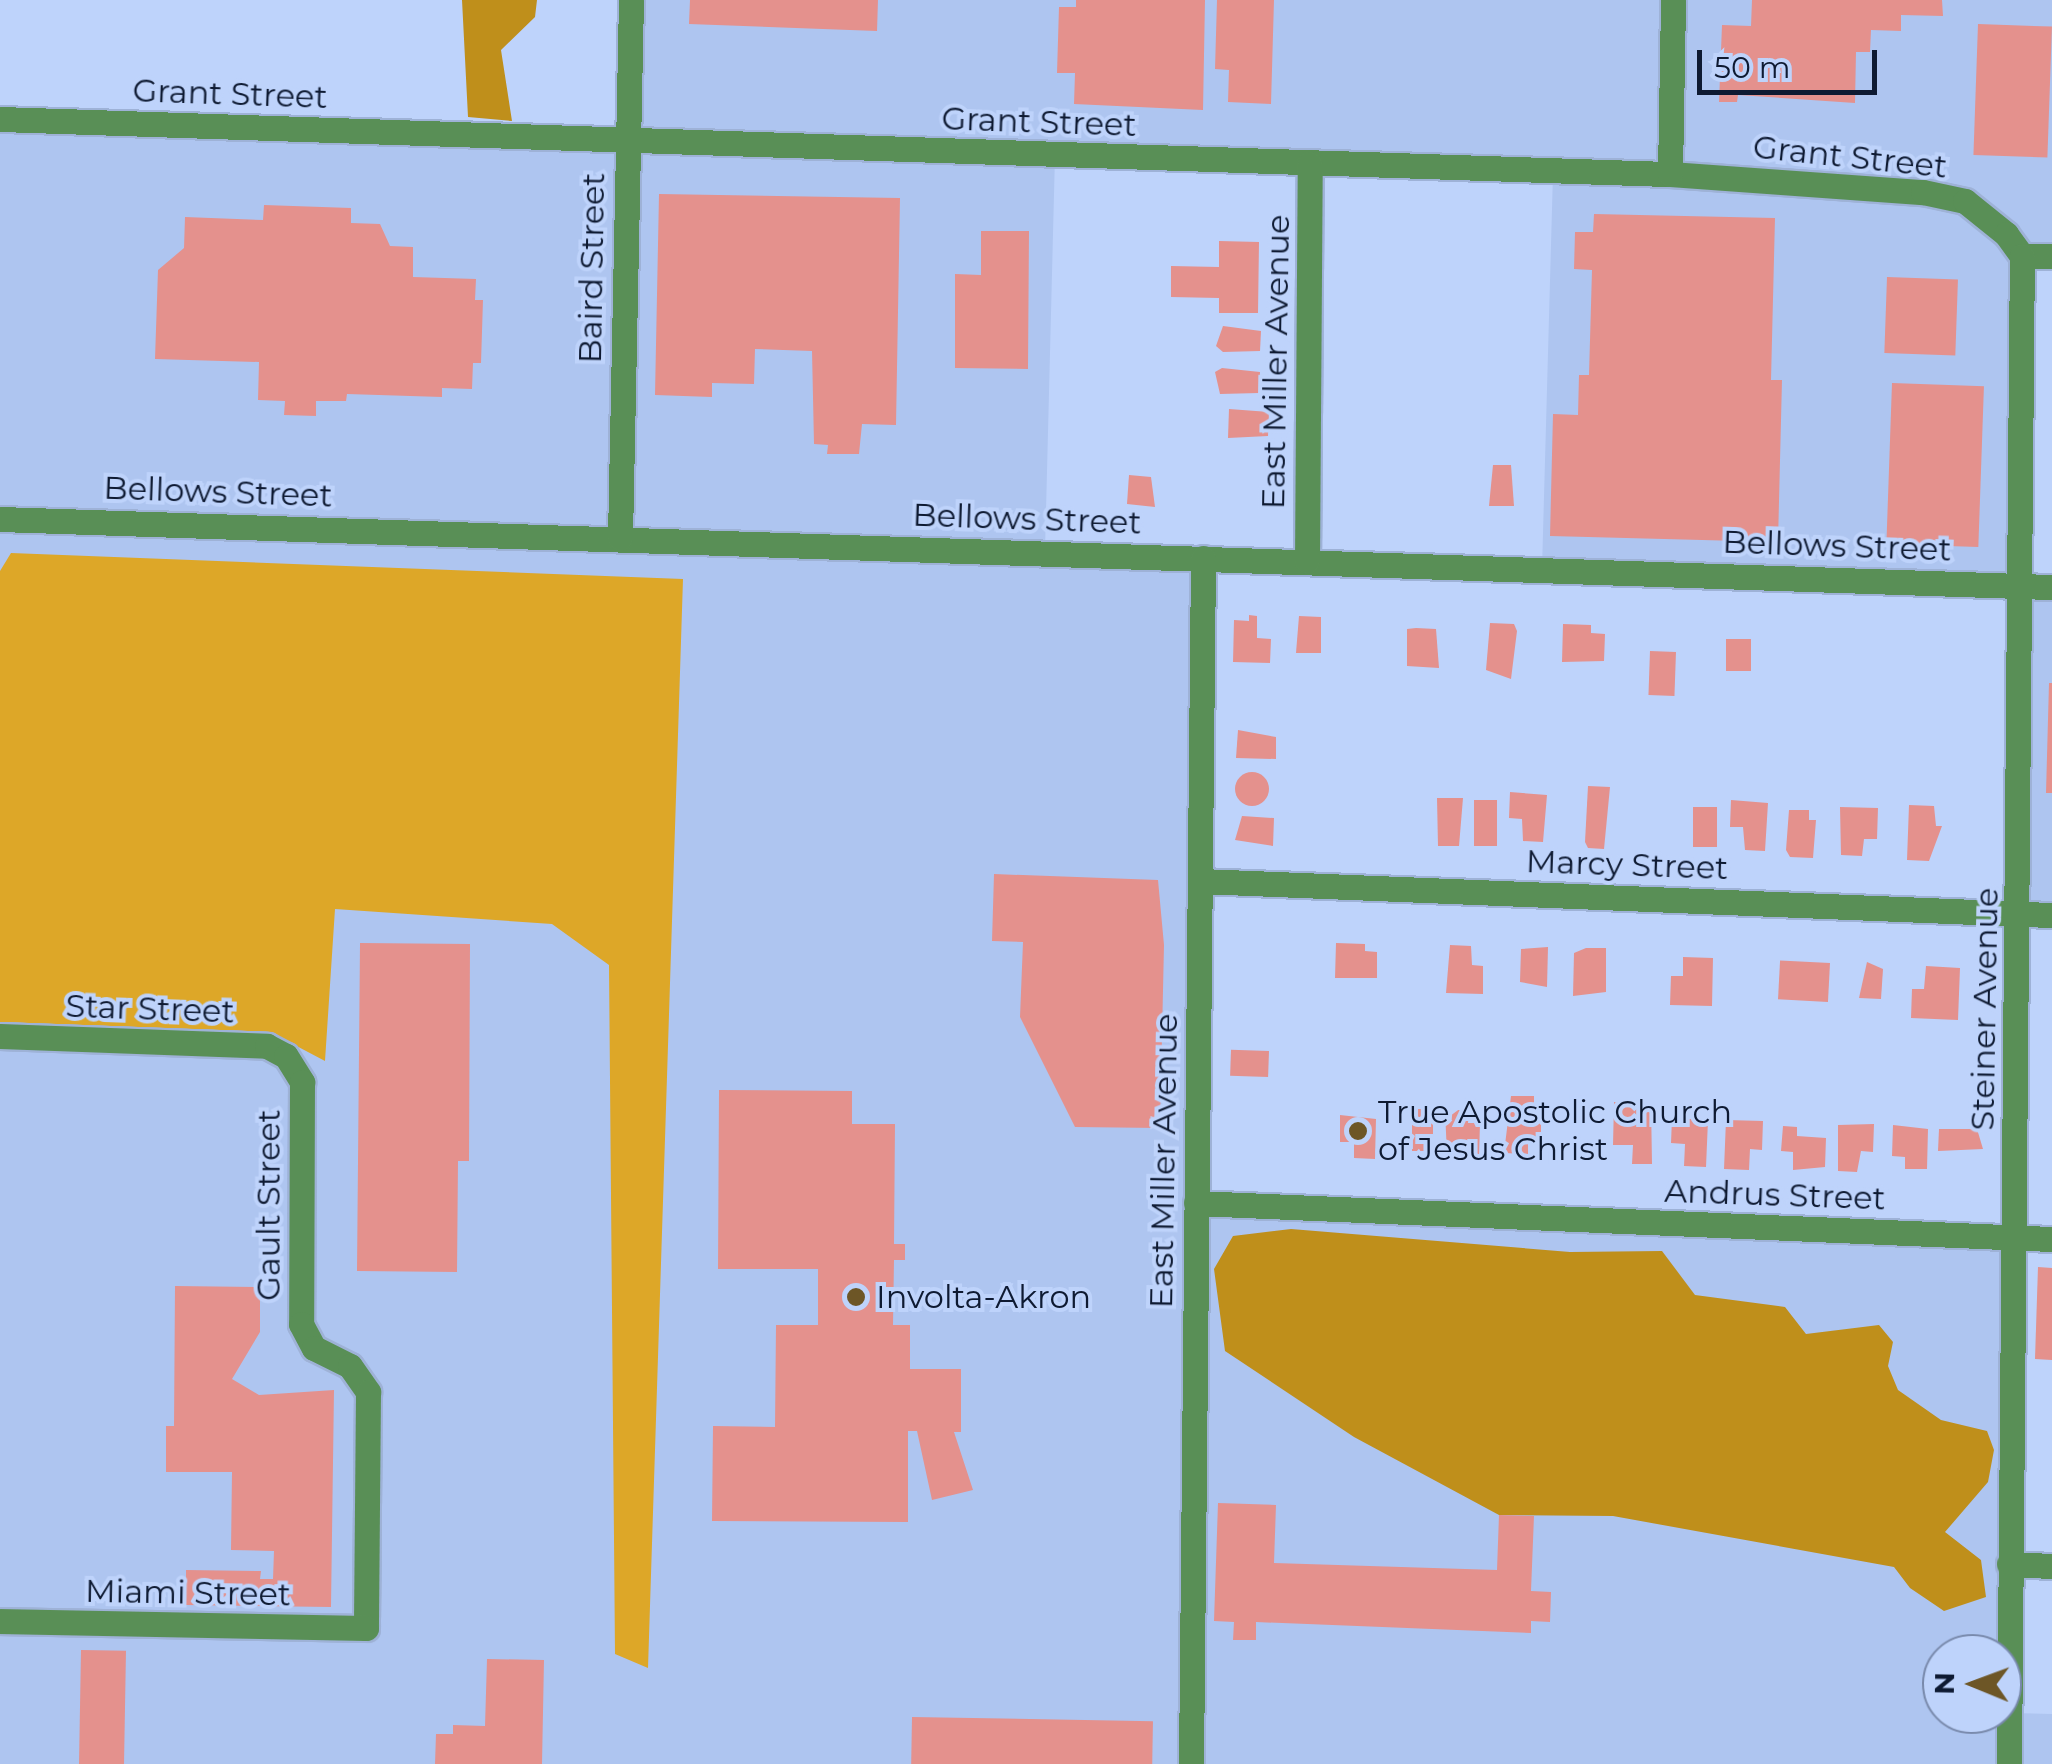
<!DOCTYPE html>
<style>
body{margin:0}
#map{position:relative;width:2052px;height:1764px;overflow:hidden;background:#bed3fb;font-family:Montserrat,sans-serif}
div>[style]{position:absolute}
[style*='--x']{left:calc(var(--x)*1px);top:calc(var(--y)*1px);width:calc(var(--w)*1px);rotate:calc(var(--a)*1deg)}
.built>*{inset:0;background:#aec5f0}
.green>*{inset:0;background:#dda728}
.forest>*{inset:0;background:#bf8f1b}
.building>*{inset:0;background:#e4918d;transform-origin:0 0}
.round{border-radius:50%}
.roads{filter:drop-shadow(2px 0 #9eb2d7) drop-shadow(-2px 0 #9eb2d7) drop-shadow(0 2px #9eb2d7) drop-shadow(0 -2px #9eb2d7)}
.minor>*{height:25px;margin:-12.5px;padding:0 12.5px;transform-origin:12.5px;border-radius:12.5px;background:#598f56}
.dots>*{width:28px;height:28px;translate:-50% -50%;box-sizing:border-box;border:5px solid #bed3fb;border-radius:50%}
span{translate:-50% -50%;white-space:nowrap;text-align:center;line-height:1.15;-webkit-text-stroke:8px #bed3fb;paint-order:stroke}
.street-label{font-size:32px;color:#0e1a32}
.poi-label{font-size:32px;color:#0e1a32}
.left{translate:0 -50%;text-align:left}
.north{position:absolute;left:1922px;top:1634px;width:100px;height:100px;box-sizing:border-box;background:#bed3fb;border:2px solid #7889ab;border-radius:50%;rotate:271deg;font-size:28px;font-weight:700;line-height:40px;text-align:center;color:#0e1a32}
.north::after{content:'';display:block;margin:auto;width:35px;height:45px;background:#6d5626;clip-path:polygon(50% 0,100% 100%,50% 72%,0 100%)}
.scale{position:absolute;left:1697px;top:50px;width:180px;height:45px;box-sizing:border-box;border:5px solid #0e1a32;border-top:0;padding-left:12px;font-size:30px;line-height:35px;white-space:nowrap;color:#0e1a32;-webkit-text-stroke:8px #bed3fb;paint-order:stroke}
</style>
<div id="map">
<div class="built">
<div style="clip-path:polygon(evenodd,630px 0,2052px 0,2052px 256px,2023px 256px,2019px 585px,2052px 587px,2052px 915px,2020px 914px,2019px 586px,1542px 569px,1553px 173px,1055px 155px,1045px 551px,1203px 558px,1197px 1203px,2013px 1238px,2010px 1713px,2052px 1714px,2052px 1764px,0 1764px,0 119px,627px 139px,630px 0,1942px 1654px,2002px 1654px,2002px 1714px,1942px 1714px,1942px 1654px)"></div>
</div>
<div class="green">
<div style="clip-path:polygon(11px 553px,683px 579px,648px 1668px,615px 1654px,609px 965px,552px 924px,335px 909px,325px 1061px,270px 1032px,0 1023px,0 571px)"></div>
</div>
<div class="forest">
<div style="clip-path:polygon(462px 0,537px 0,535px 17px,501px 50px,512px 121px,468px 117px)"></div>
<div style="clip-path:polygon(1291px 1229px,1570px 1252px,1662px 1251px,1695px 1295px,1785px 1307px,1806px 1334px,1879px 1325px,1893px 1342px,1888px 1366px,1898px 1390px,1941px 1420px,1987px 1431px,1994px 1450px,1988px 1482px,1945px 1532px,1981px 1560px,1986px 1597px,1944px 1611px,1910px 1588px,1894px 1567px,1613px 1516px,1499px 1515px,1354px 1437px,1225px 1351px,1214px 1269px,1233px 1236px)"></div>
</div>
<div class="building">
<div style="clip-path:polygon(690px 0,878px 0,877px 31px,689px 24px)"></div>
<div style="clip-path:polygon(1076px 0,1205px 0,1203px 110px,1074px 104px,1075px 73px,1057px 73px,1059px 7px,1076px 7px)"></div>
<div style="clip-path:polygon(1217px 0,1274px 0,1271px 104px,1228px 102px,1229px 70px,1215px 69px)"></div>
<div style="clip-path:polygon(1752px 0,1942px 0,1943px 16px,1901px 15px,1901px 31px,1871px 30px,1870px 52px,1856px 52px,1855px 103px,1738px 95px,1737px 102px,1719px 102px,1722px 25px,1751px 26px)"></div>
<div style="left:1978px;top:24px;width:74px;height:131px;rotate:2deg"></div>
<div style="clip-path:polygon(659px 194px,900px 198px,896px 425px,862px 424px,859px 454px,827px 454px,828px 445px,814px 444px,812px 351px,755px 349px,754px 384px,712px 383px,712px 397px,655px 395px)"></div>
<div style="clip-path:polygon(264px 205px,351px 208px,351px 223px,380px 224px,390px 246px,413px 247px,413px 277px,476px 279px,475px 300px,483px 300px,481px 363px,473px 363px,472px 389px,442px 388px,442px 397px,347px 394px,346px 401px,316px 401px,316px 416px,284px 415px,285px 401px,258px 400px,259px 362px,155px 359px,158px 270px,184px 248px,185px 217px,263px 220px)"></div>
<div style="clip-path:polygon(1594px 214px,1775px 218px,1771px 380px,1782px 380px,1778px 542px,1550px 536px,1553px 414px,1578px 415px,1579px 375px,1589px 375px,1592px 270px,1574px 269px,1575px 232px,1593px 232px)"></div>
<div style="clip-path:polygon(981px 231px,1029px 231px,1028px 369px,955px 368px,955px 274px,981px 275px)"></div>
<div style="clip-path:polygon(1219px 241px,1259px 242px,1258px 313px,1219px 313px,1219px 298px,1171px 297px,1171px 266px,1219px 267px)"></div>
<div style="left:1887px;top:277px;width:71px;height:76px;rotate:2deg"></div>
<div style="clip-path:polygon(1223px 326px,1261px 331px,1260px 351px,1223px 352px,1216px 346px)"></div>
<div style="clip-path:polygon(1222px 368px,1260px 372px,1259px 393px,1220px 394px,1215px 372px)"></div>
<div style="left:1892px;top:383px;width:92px;height:161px;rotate:2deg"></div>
<div style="clip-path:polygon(1229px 409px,1269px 412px,1268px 436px,1228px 438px)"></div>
<div style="clip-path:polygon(1493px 465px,1511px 465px,1514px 506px,1489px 506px)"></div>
<div style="clip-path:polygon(1129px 475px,1151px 477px,1155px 507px,1127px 504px)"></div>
<div style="clip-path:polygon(1249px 615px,1257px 616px,1257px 638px,1271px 639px,1270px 663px,1233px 662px,1234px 620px,1249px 621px)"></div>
<div style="clip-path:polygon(1299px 616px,1321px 617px,1321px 653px,1296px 653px)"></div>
<div style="clip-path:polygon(1490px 623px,1514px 624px,1517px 631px,1511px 679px,1486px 670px)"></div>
<div style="clip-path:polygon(1563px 624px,1591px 625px,1591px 633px,1605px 634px,1604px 661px,1562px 662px)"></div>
<div style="clip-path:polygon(1416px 628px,1436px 629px,1439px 668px,1407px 666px,1407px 629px)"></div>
<div style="left:1726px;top:639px;width:25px;height:32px"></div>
<div style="left:1650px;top:651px;width:26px;height:44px;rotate:2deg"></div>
<div style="clip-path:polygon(2049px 683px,2052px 683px,2052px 793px,2046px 793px)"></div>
<div style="clip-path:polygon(1238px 730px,1276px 737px,1276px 759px,1236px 758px)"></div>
<div class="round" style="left:1235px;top:772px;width:34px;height:34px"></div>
<div style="clip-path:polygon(1588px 786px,1610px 787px,1604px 849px,1588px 848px,1585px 842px)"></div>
<div style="clip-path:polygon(1510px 792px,1547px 795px,1543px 842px,1523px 841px,1522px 819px,1509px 818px)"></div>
<div style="clip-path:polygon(1437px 798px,1463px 798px,1459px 846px,1438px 846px)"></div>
<div style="left:1474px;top:800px;width:23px;height:46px"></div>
<div style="clip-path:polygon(1731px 800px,1768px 803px,1765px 851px,1745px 850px,1743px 827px,1730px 827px)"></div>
<div style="clip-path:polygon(1909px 805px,1934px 806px,1936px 826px,1942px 826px,1929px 861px,1907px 860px)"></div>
<div style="left:1693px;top:807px;width:24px;height:40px"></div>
<div style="clip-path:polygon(1840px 807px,1878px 808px,1877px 839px,1864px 839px,1862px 856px,1841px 855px)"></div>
<div style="clip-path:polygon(1789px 810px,1809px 810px,1809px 820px,1816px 820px,1813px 858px,1790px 857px,1786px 850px)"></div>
<div style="clip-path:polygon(1242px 816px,1274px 818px,1273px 846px,1235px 840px)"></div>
<div style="clip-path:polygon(994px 874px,1158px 880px,1164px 945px,1160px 1128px,1075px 1127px,1020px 1017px,1023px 942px,992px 941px)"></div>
<div style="clip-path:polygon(360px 943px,470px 944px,469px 1161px,458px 1161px,457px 1272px,357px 1271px)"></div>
<div style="clip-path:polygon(1336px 943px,1365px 944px,1365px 951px,1377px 952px,1377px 978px,1335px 978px)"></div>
<div style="clip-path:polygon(1450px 945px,1471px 946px,1472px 965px,1483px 966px,1483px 994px,1446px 993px)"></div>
<div style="clip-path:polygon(1548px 947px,1547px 987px,1520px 982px,1521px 949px)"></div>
<div style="clip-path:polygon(1586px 948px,1606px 948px,1606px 992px,1573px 996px,1574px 953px)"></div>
<div style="clip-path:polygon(1683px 957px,1713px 958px,1712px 1006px,1670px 1005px,1671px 976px,1683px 976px)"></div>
<div style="clip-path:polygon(1867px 962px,1883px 969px,1881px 999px,1859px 998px)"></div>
<div style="left:1830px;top:963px;width:39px;height:50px;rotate:93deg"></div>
<div style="clip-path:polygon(1926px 966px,1960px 968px,1958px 1020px,1911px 1018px,1912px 989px,1924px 989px)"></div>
<div style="left:1269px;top:1051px;width:26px;height:38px;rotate:92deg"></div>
<div style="clip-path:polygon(719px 1090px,852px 1091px,852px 1124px,895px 1124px,894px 1244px,905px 1244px,905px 1260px,894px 1260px,893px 1325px,910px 1325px,910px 1369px,961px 1369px,961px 1432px,954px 1432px,973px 1490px,932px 1500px,917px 1431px,908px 1431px,908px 1522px,712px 1521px,713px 1426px,775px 1427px,776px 1325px,818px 1325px,818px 1269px,718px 1269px)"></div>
<div style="clip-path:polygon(1511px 1096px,1534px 1096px,1534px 1115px,1541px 1116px,1541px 1141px,1528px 1141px,1528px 1154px,1504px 1153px)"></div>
<div style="clip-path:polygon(1614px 1102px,1651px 1103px,1652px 1164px,1632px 1164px,1633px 1145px,1613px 1145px)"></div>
<div style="left:1412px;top:1109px;width:21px;height:42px"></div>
<div style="clip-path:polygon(1445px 1110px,1469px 1110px,1468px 1123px,1480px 1123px,1479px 1156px,1447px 1155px)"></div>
<div style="clip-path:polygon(1340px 1115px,1376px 1119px,1375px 1159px,1354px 1158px,1354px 1142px,1340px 1142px)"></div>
<div style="clip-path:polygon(1672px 1118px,1708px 1120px,1706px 1167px,1684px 1166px,1685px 1144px,1671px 1143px)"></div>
<div style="clip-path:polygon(1726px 1120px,1763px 1121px,1762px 1150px,1750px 1149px,1749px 1170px,1724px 1169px)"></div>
<div style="clip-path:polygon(1874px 1124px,1873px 1152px,1861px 1151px,1857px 1172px,1838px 1171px,1838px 1125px)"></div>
<div style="clip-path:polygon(1893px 1125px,1928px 1129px,1927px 1169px,1905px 1169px,1905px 1157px,1892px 1156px)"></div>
<div style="clip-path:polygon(1783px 1126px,1797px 1127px,1797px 1136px,1826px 1138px,1825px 1167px,1793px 1170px,1793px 1152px,1781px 1151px)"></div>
<div style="clip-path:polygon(1939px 1129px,1977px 1129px,1983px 1149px,1938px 1151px)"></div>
<div style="clip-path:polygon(2038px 1267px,2052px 1268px,2052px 1360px,2035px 1359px)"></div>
<div style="clip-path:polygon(175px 1286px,260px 1287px,260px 1332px,232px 1379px,259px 1395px,334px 1390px,331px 1607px,186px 1605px,186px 1570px,261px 1571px,260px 1579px,273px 1579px,274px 1551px,231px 1550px,232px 1472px,166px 1472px,166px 1426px,174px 1426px)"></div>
<div style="clip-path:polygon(1218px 1503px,1276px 1505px,1274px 1563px,1497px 1570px,1499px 1515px,1534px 1516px,1531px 1591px,1551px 1592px,1550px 1622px,1531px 1621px,1531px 1633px,1256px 1622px,1256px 1640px,1233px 1640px,1234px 1622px,1214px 1621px)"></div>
<div style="left:81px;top:1650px;width:45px;height:114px;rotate:1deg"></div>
<div style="clip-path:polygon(487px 1659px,544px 1660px,542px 1764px,435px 1764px,436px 1734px,453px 1734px,453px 1725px,485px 1726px)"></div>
<div style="left:912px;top:1717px;width:241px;height:47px;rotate:1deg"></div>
</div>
<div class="roads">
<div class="minor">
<div style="--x:0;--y:119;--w:1671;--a:1.89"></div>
<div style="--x:1670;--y:174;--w:254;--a:4.1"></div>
<div style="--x:1923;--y:192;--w:43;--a:12.1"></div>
<div style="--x:1965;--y:201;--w:53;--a:38.8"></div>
<div style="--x:2006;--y:234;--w:27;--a:54"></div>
<div style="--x:1670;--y:174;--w:174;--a:-89"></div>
<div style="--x:2022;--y:256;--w:30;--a:0"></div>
<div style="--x:0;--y:519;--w:2053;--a:1.9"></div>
<div style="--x:620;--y:538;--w:538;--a:-88.83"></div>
<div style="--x:1307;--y:561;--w:397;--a:-89.6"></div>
<div style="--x:1200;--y:881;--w:853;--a:2.29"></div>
<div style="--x:0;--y:1036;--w:267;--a:2.1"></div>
<div style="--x:267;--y:1046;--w:21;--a:28"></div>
<div style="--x:286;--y:1056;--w:31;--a:58"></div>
<div style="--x:302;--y:1082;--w:242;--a:90.2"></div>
<div style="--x:301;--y:1324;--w:27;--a:62"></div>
<div style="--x:314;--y:1348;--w:40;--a:26.6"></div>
<div style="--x:350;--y:1366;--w:32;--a:55"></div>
<div style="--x:368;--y:1392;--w:236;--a:90.5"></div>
<div style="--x:366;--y:1628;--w:366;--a:-178.9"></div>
<div style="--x:1196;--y:1203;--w:857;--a:2.41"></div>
<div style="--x:2009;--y:1564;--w:43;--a:2.7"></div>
<div style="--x:1191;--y:1764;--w:1206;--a:-89.43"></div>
<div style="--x:2009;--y:1764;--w:1508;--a:-89.51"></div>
</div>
</div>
<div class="dots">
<div style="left:1358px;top:1131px;background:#6d5626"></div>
<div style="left:856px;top:1297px;background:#6d5626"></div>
</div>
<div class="street-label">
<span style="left:230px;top:94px;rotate:2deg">Grant Street</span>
<span style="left:1039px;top:122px;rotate:2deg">Grant Street</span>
<span style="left:1850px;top:157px;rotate:6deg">Grant Street</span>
<span style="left:592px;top:268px;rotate:-89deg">Baird Street</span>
<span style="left:1276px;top:362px;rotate:-89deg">East Miller Avenue</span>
<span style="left:218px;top:492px;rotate:2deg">Bellows Street</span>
<span style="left:1027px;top:519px;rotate:2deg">Bellows Street</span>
<span style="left:1837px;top:546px;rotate:2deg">Bellows Street</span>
<span style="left:1627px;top:865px;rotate:2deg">Marcy Street</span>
<span style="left:150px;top:1009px;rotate:2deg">Star Street</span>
<span style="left:1985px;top:1009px;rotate:-89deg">Steiner Avenue</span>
<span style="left:1164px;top:1161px;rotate:-89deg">East Miller Avenue</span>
<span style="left:1775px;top:1195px;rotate:2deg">Andrus Street</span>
<span style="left:269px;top:1205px;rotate:-90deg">Gault Street</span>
<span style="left:188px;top:1593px;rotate:1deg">Miami Street</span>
</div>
<div class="poi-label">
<span class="left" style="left:1378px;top:1131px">True Apostolic Church<br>of Jesus Christ</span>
<span class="left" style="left:876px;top:1297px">Involta-Akron</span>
</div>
<div class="north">N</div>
<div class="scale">50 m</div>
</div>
